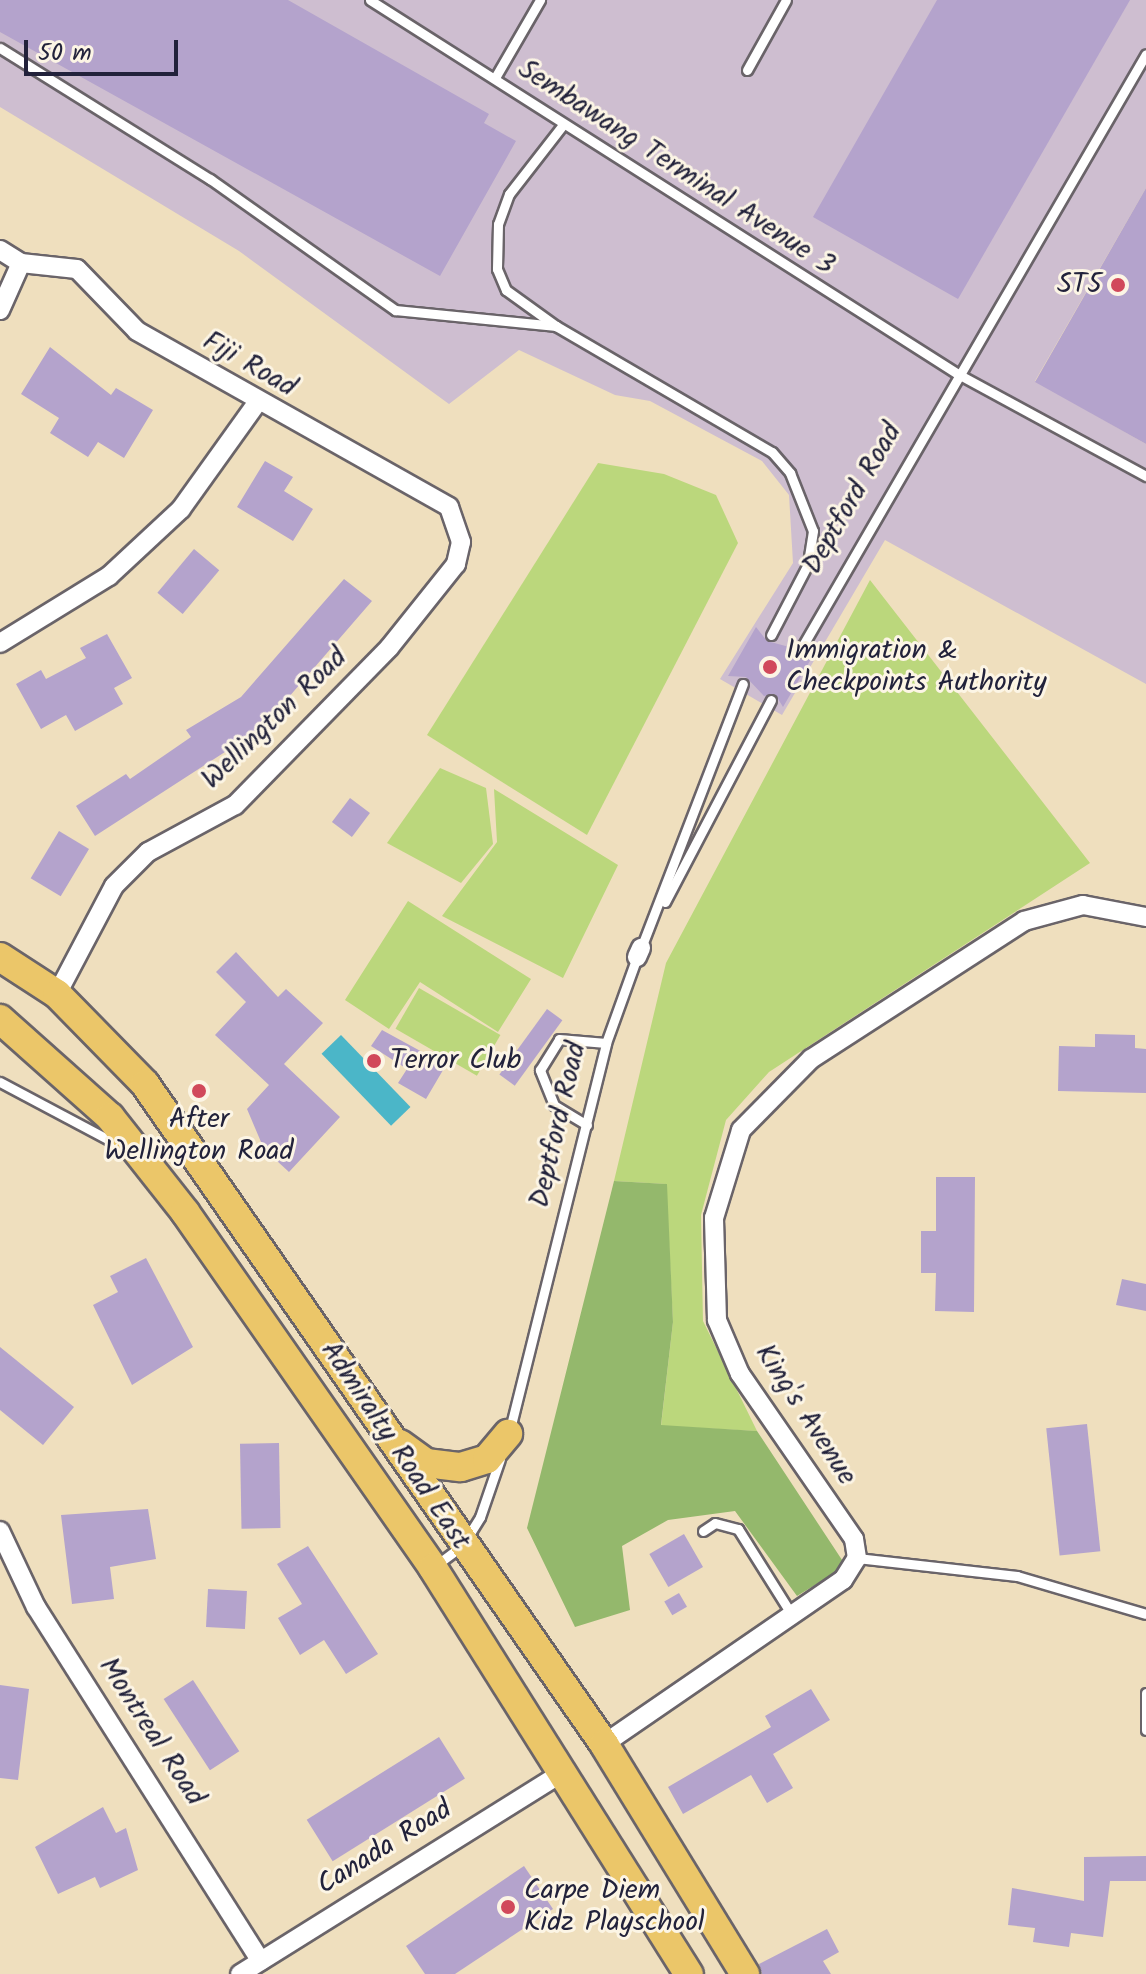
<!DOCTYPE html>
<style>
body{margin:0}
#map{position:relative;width:1146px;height:1974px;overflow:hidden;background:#efdfbe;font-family:Kalam,sans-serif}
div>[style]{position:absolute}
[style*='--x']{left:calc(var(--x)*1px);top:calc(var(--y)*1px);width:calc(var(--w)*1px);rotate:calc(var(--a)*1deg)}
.industrial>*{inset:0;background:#cebed0}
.green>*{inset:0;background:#bbd77c;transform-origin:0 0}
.forest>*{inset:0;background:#94b86c}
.water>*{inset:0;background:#4bb6c8;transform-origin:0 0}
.building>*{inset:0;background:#b4a3cc;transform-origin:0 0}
.roads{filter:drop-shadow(2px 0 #6a6469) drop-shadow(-2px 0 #6a6469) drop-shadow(0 2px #6a6469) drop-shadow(0 -2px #6a6469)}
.service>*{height:9px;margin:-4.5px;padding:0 4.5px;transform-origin:4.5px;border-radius:4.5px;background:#fff}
.minor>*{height:18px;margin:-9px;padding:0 9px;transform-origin:9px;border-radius:9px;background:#fff}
.primary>*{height:28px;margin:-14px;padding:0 14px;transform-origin:14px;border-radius:14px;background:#ebc669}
.dots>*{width:22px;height:22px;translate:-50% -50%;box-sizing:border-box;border:4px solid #fcf5e5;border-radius:50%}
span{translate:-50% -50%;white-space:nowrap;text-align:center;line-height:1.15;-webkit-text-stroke:6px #fcf5e5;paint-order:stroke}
.street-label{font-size:28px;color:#22223b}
.poi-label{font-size:28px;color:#22223b}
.right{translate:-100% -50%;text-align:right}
.left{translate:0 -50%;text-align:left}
.scale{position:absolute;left:24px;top:40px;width:154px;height:36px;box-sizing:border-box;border:4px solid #22223b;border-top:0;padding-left:10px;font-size:24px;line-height:28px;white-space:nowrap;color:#22223b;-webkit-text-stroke:6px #fcf5e5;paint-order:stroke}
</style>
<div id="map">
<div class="industrial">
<div style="clip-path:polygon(0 0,1146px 0,1146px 188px,1035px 381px,1146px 444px,1146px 684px,885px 540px,782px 715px,720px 679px,793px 563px,789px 495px,762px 461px,650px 401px,615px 395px,519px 350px,449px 404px,239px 251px,0 107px)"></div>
</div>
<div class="green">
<div style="clip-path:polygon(598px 463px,664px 474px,716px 495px,738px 543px,587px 835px,427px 735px)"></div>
<div style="clip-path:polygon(870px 580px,1090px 863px,769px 1072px,726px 1120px,701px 1215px,703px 1321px,757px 1431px,661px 1426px,673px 1322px,666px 1184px,614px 1181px,666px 963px)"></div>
<div style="clip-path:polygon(440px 768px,486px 788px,493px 844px,461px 883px,387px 843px)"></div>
<div style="clip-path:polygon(494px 789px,618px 865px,563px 978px,442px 916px,497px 842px)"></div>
<div style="clip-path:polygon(408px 901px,531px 979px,498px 1032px,420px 982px,389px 1029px,345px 1000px)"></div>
<div style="left:419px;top:988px;width:94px;height:47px;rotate:30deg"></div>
</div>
<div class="forest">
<div style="clip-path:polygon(614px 1181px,667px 1184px,673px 1322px,661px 1425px,757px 1431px,846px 1566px,797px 1596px,735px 1511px,668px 1520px,622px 1546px,630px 1610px,575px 1627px,527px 1528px)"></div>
</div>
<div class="water">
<div style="left:341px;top:1035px;width:100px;height:27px;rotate:46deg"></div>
</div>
<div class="building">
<div style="clip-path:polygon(0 0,288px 0,489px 114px,484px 123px,516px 141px,440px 276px,0 32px)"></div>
<div style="clip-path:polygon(937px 0,1130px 0,958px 299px,813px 217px)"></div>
<div style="clip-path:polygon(1146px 188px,1146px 444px,1035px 382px)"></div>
<div style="clip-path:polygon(50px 347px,111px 395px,116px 388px,153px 410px,124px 458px,98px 442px,88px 457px,50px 433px,59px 418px,21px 394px)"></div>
<div style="clip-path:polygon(265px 461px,293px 477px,284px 491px,313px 509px,293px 541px,237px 507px)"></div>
<div style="left:194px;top:549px;width:33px;height:57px;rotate:40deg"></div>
<div style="clip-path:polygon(344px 579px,372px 601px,262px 728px,95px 836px,76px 806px,126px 774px,130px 779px,191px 737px,186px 730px,241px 697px)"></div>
<div style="clip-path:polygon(756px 627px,767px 641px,793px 648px,796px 659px,811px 659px,783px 707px,775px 694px,764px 696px,746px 677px,728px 676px)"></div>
<div style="clip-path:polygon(107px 634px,132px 678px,114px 688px,123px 704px,75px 731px,66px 715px,41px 729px,16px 684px,41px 670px,46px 679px,86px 658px,80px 648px)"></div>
<div style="left:350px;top:798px;width:25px;height:30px;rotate:37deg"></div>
<div style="left:59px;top:831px;width:35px;height:55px;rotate:31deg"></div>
<div style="clip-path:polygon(236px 952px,278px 997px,286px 989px,323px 1023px,284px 1064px,340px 1117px,289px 1172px,264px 1149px,247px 1109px,269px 1085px,215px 1035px,246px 1002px,216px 972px)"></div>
<div style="left:547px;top:1009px;width:19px;height:81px;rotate:36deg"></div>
<div style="clip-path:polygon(382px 1030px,446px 1065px,426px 1099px,398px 1083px,407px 1069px,371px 1046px)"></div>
<div style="clip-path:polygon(1095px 1034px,1135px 1035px,1135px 1048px,1146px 1049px,1146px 1093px,1058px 1091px,1059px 1046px,1095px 1047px)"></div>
<div style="clip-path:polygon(936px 1177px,975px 1177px,974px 1312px,935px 1311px,936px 1273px,921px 1273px,921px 1231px,936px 1231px)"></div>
<div style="clip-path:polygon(146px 1258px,193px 1347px,132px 1385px,93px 1305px,118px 1292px,110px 1276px)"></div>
<div style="clip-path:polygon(1122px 1279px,1146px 1284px,1146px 1311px,1116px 1305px)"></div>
<div style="clip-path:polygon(0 1347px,74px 1407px,43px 1445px,0 1410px)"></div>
<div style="left:1087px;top:1424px;width:128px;height:41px;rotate:84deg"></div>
<div style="left:279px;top:1443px;width:85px;height:39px;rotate:89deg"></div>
<div style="clip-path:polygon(148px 1509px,156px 1559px,110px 1567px,114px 1599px,72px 1604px,61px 1515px)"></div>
<div style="left:684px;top:1534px;width:38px;height:40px;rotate:60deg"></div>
<div style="clip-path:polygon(308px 1546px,378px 1654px,346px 1674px,324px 1640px,300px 1655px,278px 1618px,302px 1604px,277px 1564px)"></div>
<div style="left:208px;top:1589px;width:39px;height:38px;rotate:3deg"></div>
<div style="left:679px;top:1593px;width:16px;height:17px;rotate:60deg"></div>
<div style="left:193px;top:1680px;width:85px;height:35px;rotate:57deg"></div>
<div style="clip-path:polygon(0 1685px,29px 1689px,18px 1780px,0 1778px)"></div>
<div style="clip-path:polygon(811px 1689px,830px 1720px,773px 1754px,793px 1788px,767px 1803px,751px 1775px,683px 1814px,668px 1787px,771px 1727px,765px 1716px)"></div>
<div style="left:439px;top:1737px;width:49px;height:156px;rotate:58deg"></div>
<div style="clip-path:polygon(103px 1807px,116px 1833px,126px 1828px,138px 1870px,100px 1888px,95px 1877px,58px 1894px,35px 1847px)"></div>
<div style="clip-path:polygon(1146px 1856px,1146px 1881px,1110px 1881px,1103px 1937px,1071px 1933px,1069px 1947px,1033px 1942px,1035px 1928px,1008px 1925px,1012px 1888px,1084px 1901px,1084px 1857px)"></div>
<div style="clip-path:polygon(524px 1866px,553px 1909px,455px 1974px,425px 1974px,406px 1946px)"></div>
<div style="clip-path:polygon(827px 1929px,839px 1952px,823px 1961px,831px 1974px,762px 1974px,759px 1964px)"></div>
</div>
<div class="roads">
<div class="service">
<div style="--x:370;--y:0;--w:697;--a:32.46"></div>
<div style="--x:958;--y:374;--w:214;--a:28.5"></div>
<div style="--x:0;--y:48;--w:248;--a:32"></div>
<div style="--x:210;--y:179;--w:227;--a:35.3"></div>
<div style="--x:395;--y:310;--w:162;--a:5.7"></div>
<div style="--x:747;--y:70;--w:80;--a:-60.9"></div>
<div style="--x:496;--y:76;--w:88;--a:-59.9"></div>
<div style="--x:562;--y:126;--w:86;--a:127.9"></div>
<div style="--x:509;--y:194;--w:32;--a:110"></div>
<div style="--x:498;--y:224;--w:45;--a:91.3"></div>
<div style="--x:497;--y:269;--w:23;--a:67"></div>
<div style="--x:506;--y:290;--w:62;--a:35.8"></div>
<div style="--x:556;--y:326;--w:250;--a:30.3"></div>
<div style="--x:772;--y:452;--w:28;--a:49"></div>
<div style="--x:790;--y:473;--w:62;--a:68.4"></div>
<div style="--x:813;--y:531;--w:33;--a:99"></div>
<div style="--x:808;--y:564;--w:80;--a:117.5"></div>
<div style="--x:799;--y:652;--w:691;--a:-59.87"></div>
<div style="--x:665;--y:902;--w:228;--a:-62.3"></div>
<div style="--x:641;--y:948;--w:283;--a:-68.9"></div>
<div style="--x:0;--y:1082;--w:138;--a:28"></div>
<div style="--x:587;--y:1125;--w:39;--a:-149"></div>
<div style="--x:554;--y:1105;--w:38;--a:-112"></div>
<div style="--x:540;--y:1070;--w:36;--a:-58"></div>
<div style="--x:559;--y:1039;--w:47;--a:4.9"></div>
<div style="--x:510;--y:1429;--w:398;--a:-76"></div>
<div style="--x:606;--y:1043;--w:91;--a:-70.2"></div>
<div style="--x:703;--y:1531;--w:14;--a:-34"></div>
<div style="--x:715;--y:1523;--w:24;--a:15"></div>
<div style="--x:738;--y:1529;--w:102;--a:57.9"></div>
<div style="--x:857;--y:1558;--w:161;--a:6.4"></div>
<div style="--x:1017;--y:1576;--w:134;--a:16.4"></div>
<div style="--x:435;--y:1566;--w:34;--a:-37"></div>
<div style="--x:462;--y:1546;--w:34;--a:-58"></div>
<div style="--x:480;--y:1517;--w:61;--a:-71"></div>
<div style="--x:1146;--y:1693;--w:37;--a:90"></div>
</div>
<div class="minor">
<div style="--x:0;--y:250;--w:25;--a:32"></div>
<div style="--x:21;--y:263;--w:56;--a:6.1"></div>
<div style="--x:77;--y:269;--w:86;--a:45.9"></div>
<div style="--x:137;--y:331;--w:358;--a:29.4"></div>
<div style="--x:449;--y:507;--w:37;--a:71"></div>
<div style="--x:461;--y:542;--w:23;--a:103"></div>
<div style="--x:456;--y:564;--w:107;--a:128.6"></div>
<div style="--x:389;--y:648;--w:220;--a:134.4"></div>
<div style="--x:235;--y:805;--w:99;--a:151.6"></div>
<div style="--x:148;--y:852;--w:48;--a:135"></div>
<div style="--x:114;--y:886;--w:122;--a:117.8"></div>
<div style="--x:0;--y:310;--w:51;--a:-65.9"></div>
<div style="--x:0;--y:643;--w:128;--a:-31.6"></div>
<div style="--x:109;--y:576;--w:98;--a:-42.9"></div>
<div style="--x:181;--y:509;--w:130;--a:-54.4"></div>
<div style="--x:637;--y:957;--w:10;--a:-66"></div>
<div style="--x:0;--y:1531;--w:84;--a:64.7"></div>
<div style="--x:36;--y:1607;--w:419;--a:57.6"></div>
<div style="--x:604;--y:1744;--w:290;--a:-34.5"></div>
<div style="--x:843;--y:1580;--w:26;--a:-58"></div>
<div style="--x:857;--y:1558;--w:19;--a:-99"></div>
<div style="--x:854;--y:1539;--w:201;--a:-124.6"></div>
<div style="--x:740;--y:1374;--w:59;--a:-113.1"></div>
<div style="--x:717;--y:1320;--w:102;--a:-91.7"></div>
<div style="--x:714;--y:1218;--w:92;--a:-72.9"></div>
<div style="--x:741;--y:1130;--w:100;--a:-45.4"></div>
<div style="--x:811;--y:1059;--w:254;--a:-32.9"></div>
<div style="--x:1024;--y:921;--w:61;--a:-15.2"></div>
<div style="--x:1083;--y:905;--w:64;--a:10.8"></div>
<div style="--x:240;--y:1974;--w:380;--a:-32"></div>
</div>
<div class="primary">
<div style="--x:0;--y:957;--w:68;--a:33"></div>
<div style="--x:57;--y:994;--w:126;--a:45.6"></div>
<div style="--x:145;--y:1084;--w:804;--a:55.18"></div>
<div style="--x:604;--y:1744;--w:270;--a:58.5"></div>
<div style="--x:0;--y:1019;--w:147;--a:41.7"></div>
<div style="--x:110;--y:1117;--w:121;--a:51.7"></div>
<div style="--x:185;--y:1212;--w:434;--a:55.1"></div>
<div style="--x:433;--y:1568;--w:480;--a:57.8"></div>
<div style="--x:400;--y:1444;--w:32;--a:36"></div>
<div style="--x:426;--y:1463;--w:35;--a:7"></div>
<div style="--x:461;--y:1467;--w:27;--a:-17"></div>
<div style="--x:487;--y:1459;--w:33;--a:-50"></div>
</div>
</div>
<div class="dots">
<div style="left:1118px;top:285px;background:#d1495b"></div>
<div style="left:770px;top:667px;background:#d1495b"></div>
<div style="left:374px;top:1061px;background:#d1495b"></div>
<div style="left:199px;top:1091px;background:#d1495b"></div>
<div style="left:508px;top:1907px;background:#d1495b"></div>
</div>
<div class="street-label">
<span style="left:676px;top:168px;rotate:33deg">Sembawang Terminal Avenue 3</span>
<span style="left:249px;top:365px;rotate:30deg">Fiji Road</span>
<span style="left:853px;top:499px;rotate:-60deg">Deptford Road</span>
<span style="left:275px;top:719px;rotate:-44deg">Wellington Road</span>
<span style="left:559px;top:1125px;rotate:-77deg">Deptford Road</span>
<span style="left:805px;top:1415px;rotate:57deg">King's Avenue</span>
<span style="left:395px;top:1446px;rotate:56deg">Admiralty Road East</span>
<span style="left:151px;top:1732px;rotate:57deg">Montreal Road</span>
<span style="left:385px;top:1848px;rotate:-32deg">Canada Road</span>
</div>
<div class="poi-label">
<span class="right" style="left:1102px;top:285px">ST5</span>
<span class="left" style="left:786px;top:667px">Immigration &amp;<br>Checkpoints Authority</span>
<span class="left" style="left:390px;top:1061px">Terror Club</span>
<span style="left:199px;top:1136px">After<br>Wellington Road</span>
<span class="left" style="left:524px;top:1907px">Carpe Diem<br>Kidz Playschool</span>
</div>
<div class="scale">50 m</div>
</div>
